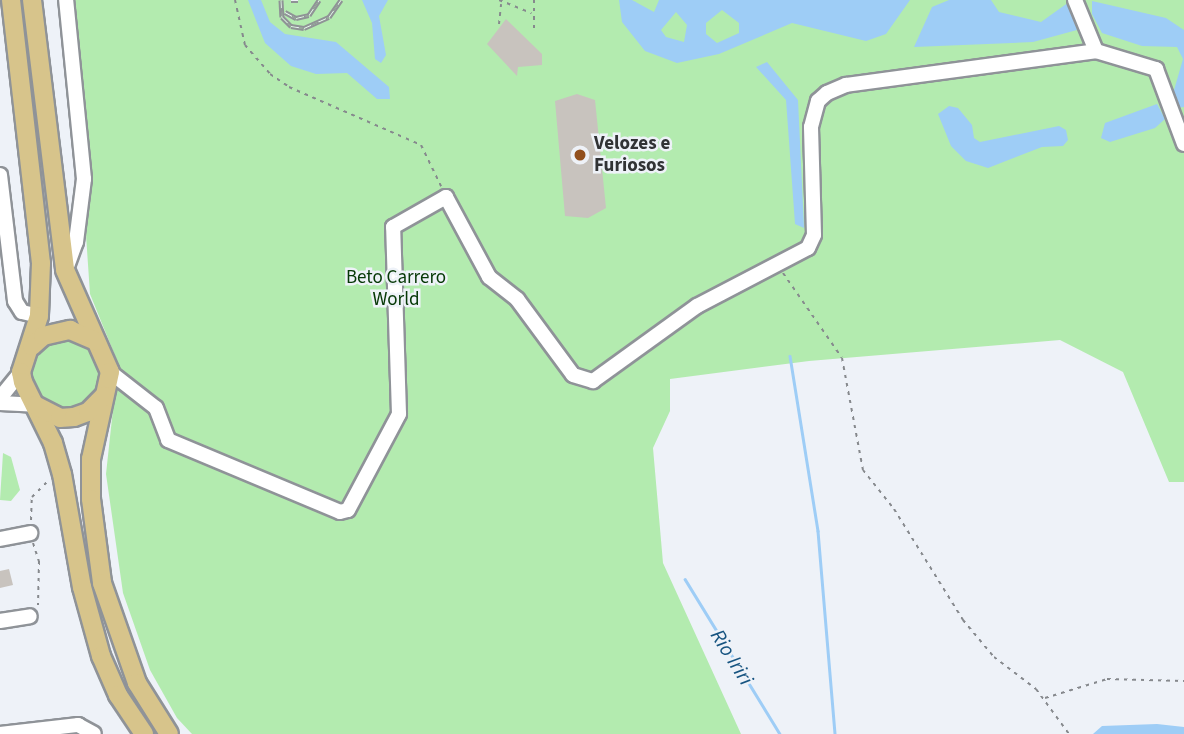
<!DOCTYPE html>
<style>
body{margin:0}
#map{position:relative;width:1184px;height:734px;overflow:hidden;background:#eef2f8;font-family:"Source Sans 3",sans-serif}
div>[style]{position:absolute}
[style*='--x']{left:calc(var(--x)*1px);top:calc(var(--y)*1px);width:calc(var(--w)*1px);rotate:calc(var(--a)*1deg)}
.green>*{inset:0;background:#b3ebaf}
.round{border-radius:50%}
.water>*{inset:0;background:#9ecdf6}
.stream>*{height:2.5px;margin:-1.25px;padding:0 1.25px;transform-origin:1.25px;border-radius:1.25px;background:#9ecdf6}
.building>*{inset:0;background:#c8c3be}
.path>*{height:2px;margin-top:-1px;transform-origin:0;background:repeating-linear-gradient(90deg,#86898d 0 3.5px,transparent 0 8.5px)}
.roads{filter:drop-shadow(2px 0 #8f9398) drop-shadow(-2px 0 #8f9398) drop-shadow(0 2px #8f9398) drop-shadow(0 -2px #8f9398)}
.minor>*{height:14px;margin:-7px;padding:0 7px;transform-origin:7px;border-radius:7px;background:#fff}
.major>*{height:18px;margin:-9px;padding:0 9px;transform-origin:9px;border-radius:9px;background:#d7c48b}
.rail>*{height:5px;margin-top:-2.5px;transform-origin:0;background:repeating-linear-gradient(90deg,#eef2f8 0 8px,#8f9296 0 16px);box-sizing:border-box;border-block:2px solid #8f9296}
.dots>*{width:19px;height:19px;translate:-50% -50%;box-sizing:border-box;border:4px solid #eef2f8;border-radius:50%}
span{translate:-50% -50%;white-space:nowrap;text-align:center;line-height:1.15;-webkit-text-stroke:5px #eef2f8;paint-order:stroke}
.poi-label{font-size:19px;color:#313335;font-weight:700}
.left{translate:0 -50%;text-align:left}
.park-label{font-size:19px;color:#063906}
.water-label{font-size:21px;color:#175480;font-style:italic}
</style>
<div id="map">
<div class="green">
<div style="clip-path:polygon(75px 0,1184px 0,1184px 482px,1169px 482px,1123px 372px,1060px 340px,809px 361px,670px 379px,670px 411px,653px 448px,663px 563px,741px 734px,192px 734px,177px 718px,150px 670px,123px 593px,106px 474px,118px 363px,90px 294px,86px 235px,91px 179px)"></div>
<div class="round" style="left:30px;top:338px;width:72px;height:72px"></div>
<div style="clip-path:polygon(3px 453px,11px 457px,20px 490px,11px 501px,0 500px)"></div>
</div>
<div class="water">
<div style="clip-path:polygon(248px 0,261px 0,270px 22px,285px 34px,336px 42px,389px 87px,390px 99px,377px 99px,347px 73px,316px 74px,291px 66px,265px 43px)"></div>
<div style="clip-path:polygon(362px 0,388px 0,379px 16px,386px 55px,381px 63px,375px 59px,372px 23px)"></div>
<div style="clip-path:polygon(evenodd,619px 0,632px 0,654px 12px,659px 0,910px 0,886px 34px,866px 41px,792px 23px,719px 54px,677px 63px,645px 51px,622px 22px,619px 0,722px 10px,739px 23px,739px 33px,717px 43px,706px 34px,706px 23px,722px 10px,619px 0,676px 12px,687px 25px,684px 42px,666px 37px,661px 30px,676px 12px)"></div>
<div style="clip-path:polygon(949px 0,991px 0,999px 12px,1041px 22px,1069px 2px,1077px 30px,1033px 42px,914px 47px,932px 7px)"></div>
<div style="clip-path:polygon(1092px 1px,1166px 18px,1184px 30px,1184px 107px,1177px 108px,1172px 97px,1183px 59px,1177px 47px,1142px 46px,1102px 33px,1092px 14px)"></div>
<div style="clip-path:polygon(767px 62px,798px 100px,804px 228px,795px 224px,786px 100px,756px 67px)"></div>
<div style="clip-path:polygon(1157px 104px,1165px 119px,1155px 128px,1110px 142px,1101px 138px,1105px 123px)"></div>
<div style="clip-path:polygon(949px 106px,958px 108px,972px 125px,974px 138px,980px 142px,1059px 126px,1066px 130px,1068px 140px,1063px 146px,1042px 147px,988px 168px,966px 161px,951px 146px,938px 114px)"></div>
<div style="clip-path:polygon(1157px 724px,1184px 727px,1184px 734px,1093px 734px,1102px 726px)"></div>
</div>
<div class="stream">
<div style="--x:790;--y:356;--w:177;--a:80.9"></div>
<div style="--x:818;--y:531;--w:204;--a:85.2"></div>
<div style="--x:685;--y:579;--w:182;--a:58.5"></div>
</div>
<div class="building">
<div style="clip-path:polygon(506px 19px,542px 54px,542px 65px,518px 67px,517px 76px,487px 44px)"></div>
<div style="clip-path:polygon(577px 94px,595px 100px,606px 208px,588px 218px,565px 216px,555px 101px)"></div>
<div style="clip-path:polygon(9px 569px,13px 585px,0 588px,0 571px)"></div>
</div>
<div class="path">
<div style="--x:235;--y:0;--w:46;--a:77.5"></div>
<div style="--x:245;--y:45;--w:38;--a:49"></div>
<div style="--x:270;--y:74;--w:23;--a:34"></div>
<div style="--x:289;--y:87;--w:144;--a:23.7"></div>
<div style="--x:421;--y:145;--w:46;--a:64"></div>
<div style="--x:499;--y:0;--w:35;--a:22"></div>
<div style="--x:499;--y:24;--w:20;--a:-84"></div>
<div style="--x:534;--y:28;--w:28;--a:-90"></div>
<div style="--x:783;--y:273;--w:103;--a:55.2"></div>
<div style="--x:842;--y:358;--w:114;--a:79.4"></div>
<div style="--x:863;--y:470;--w:50;--a:51.5"></div>
<div style="--x:894;--y:509;--w:131;--a:58.1"></div>
<div style="--x:963;--y:620;--w:48;--a:50"></div>
<div style="--x:994;--y:657;--w:53;--a:37.3"></div>
<div style="--x:1036;--y:689;--w:56;--a:53.7"></div>
<div style="--x:31;--y:520;--w:23;--a:-88"></div>
<div style="--x:32;--y:497;--w:24;--a:-45"></div>
<div style="--x:33;--y:543;--w:19;--a:72"></div>
<div style="--x:39;--y:561;--w:44;--a:91.3"></div>
<div style="--x:1045;--y:698;--w:65;--a:-17"></div>
<div style="--x:1107;--y:679;--w:77;--a:1.5"></div>
</div>
<div class="roads">
<div class="minor">
<div style="--x:1075;--y:0;--w:55;--a:67.6"></div>
<div style="--x:1096;--y:51;--w:63;--a:16.7"></div>
<div style="--x:1156;--y:69;--w:80;--a:69.5"></div>
<div style="--x:0;--y:175;--w:127;--a:83.2"></div>
<div style="--x:15;--y:301;--w:13;--a:58"></div>
<div style="--x:22;--y:312;--w:17;--a:13"></div>
<div style="--x:66;--y:269;--w:29;--a:-70"></div>
<div style="--x:76;--y:242;--w:64;--a:-82.8"></div>
<div style="--x:84;--y:179;--w:180;--a:-95.7"></div>
<div style="--x:110;--y:372;--w:58;--a:38"></div>
<div style="--x:156;--y:408;--w:34;--a:69"></div>
<div style="--x:168;--y:440;--w:186;--a:22.7"></div>
<div style="--x:340;--y:512;--w:8;--a:-14"></div>
<div style="--x:348;--y:510;--w:109;--a:-62"></div>
<div style="--x:399;--y:414;--w:187;--a:-91.8"></div>
<div style="--x:393;--y:227;--w:61;--a:-29.5"></div>
<div style="--x:446;--y:197;--w:91;--a:61.7"></div>
<div style="--x:489;--y:277;--w:36;--a:38"></div>
<div style="--x:517;--y:299;--w:94;--a:53.6"></div>
<div style="--x:573;--y:375;--w:21;--a:17"></div>
<div style="--x:593;--y:381;--w:128;--a:-35.8"></div>
<div style="--x:697;--y:306;--w:125;--a:-27.6"></div>
<div style="--x:808;--y:248;--w:14;--a:-65"></div>
<div style="--x:814;--y:235;--w:108;--a:-91.6"></div>
<div style="--x:811;--y:127;--w:27;--a:-75"></div>
<div style="--x:818;--y:101;--w:12;--a:-42"></div>
<div style="--x:827;--y:93;--w:21;--a:-23"></div>
<div style="--x:846;--y:85;--w:252;--a:-7.7"></div>
<div style="--x:0;--y:398;--w:33;--a:-51"></div>
<div style="--x:0;--y:403;--w:35;--a:3"></div>
<div style="--x:0;--y:539;--w:31;--a:-11"></div>
<div style="--x:0;--y:621;--w:30;--a:-9"></div>
<div style="--x:0;--y:734;--w:79;--a:-6.6"></div>
<div style="--x:78;--y:725;--w:18;--a:29"></div>
</div>
<div class="major">
<div style="--x:11;--y:0;--w:265;--a:83.5"></div>
<div style="--x:41;--y:263;--w:53;--a:92.2"></div>
<div style="--x:39;--y:316;--w:59;--a:107.8"></div>
<div style="--x:21;--y:372;--w:10;--a:79"></div>
<div style="--x:23;--y:382;--w:68;--a:63.8"></div>
<div style="--x:53;--y:443;--w:32;--a:74"></div>
<div style="--x:62;--y:474;--w:115;--a:80"></div>
<div style="--x:82;--y:587;--w:72;--a:74.6"></div>
<div style="--x:101;--y:656;--w:43;--a:66.4"></div>
<div style="--x:118;--y:695;--w:47;--a:56.3"></div>
<div style="--x:32;--y:0;--w:272;--a:83"></div>
<div style="--x:65;--y:270;--w:111;--a:66.2"></div>
<div style="--x:110;--y:372;--w:89;--a:102.3"></div>
<div style="--x:91;--y:459;--w:40;--a:90"></div>
<div style="--x:91;--y:499;--w:85;--a:82.5"></div>
<div style="--x:102;--y:583;--w:106;--a:70.7"></div>
<div style="--x:137;--y:683;--w:60;--a:57.9"></div>
<div style="--x:32;--y:346;--w:15;--a:-42"></div>
<div style="--x:43;--y:336;--w:28;--a:-13"></div>
<div style="--x:70;--y:330;--w:28;--a:23"></div>
<div style="--x:35;--y:405;--w:28;--a:27"></div>
<div style="--x:60;--y:418;--w:14;--a:-4"></div>
<div style="--x:74;--y:417;--w:15;--a:-20"></div>
<div style="--x:88;--y:412;--w:23;--a:-45"></div>
</div>
</div>
<div class="rail">
<div style="--x:281;--y:0;--w:17;--a:87"></div>
<div style="--x:282;--y:17;--w:13;--a:45"></div>
<div style="--x:291;--y:26;--w:13;--a:9"></div>
<div style="--x:304;--y:28;--w:27;--a:-24"></div>
<div style="--x:329;--y:17;--w:21;--a:-55"></div>
<div style="--x:291;--y:0;--w:7;--a:0"></div>
<div style="--x:285;--y:12;--w:13;--a:29"></div>
<div style="--x:296;--y:18;--w:13;--a:-13"></div>
<div style="--x:309;--y:15;--w:18;--a:-56"></div>
</div>
<div class="dots">
<div style="left:580px;top:155px;background:#92501e"></div>
</div>
<div class="poi-label">
<span class="left" style="left:594px;top:155px">Velozes e<br>Furiosos</span>
</div>
<div class="park-label">
<span style="left:396px;top:289px">Beto Carrero<br>World</span>
</div>
<div class="water-label">
<span style="left:732px;top:657px;rotate:58deg">Rio Iriri</span>
</div>
</div>
